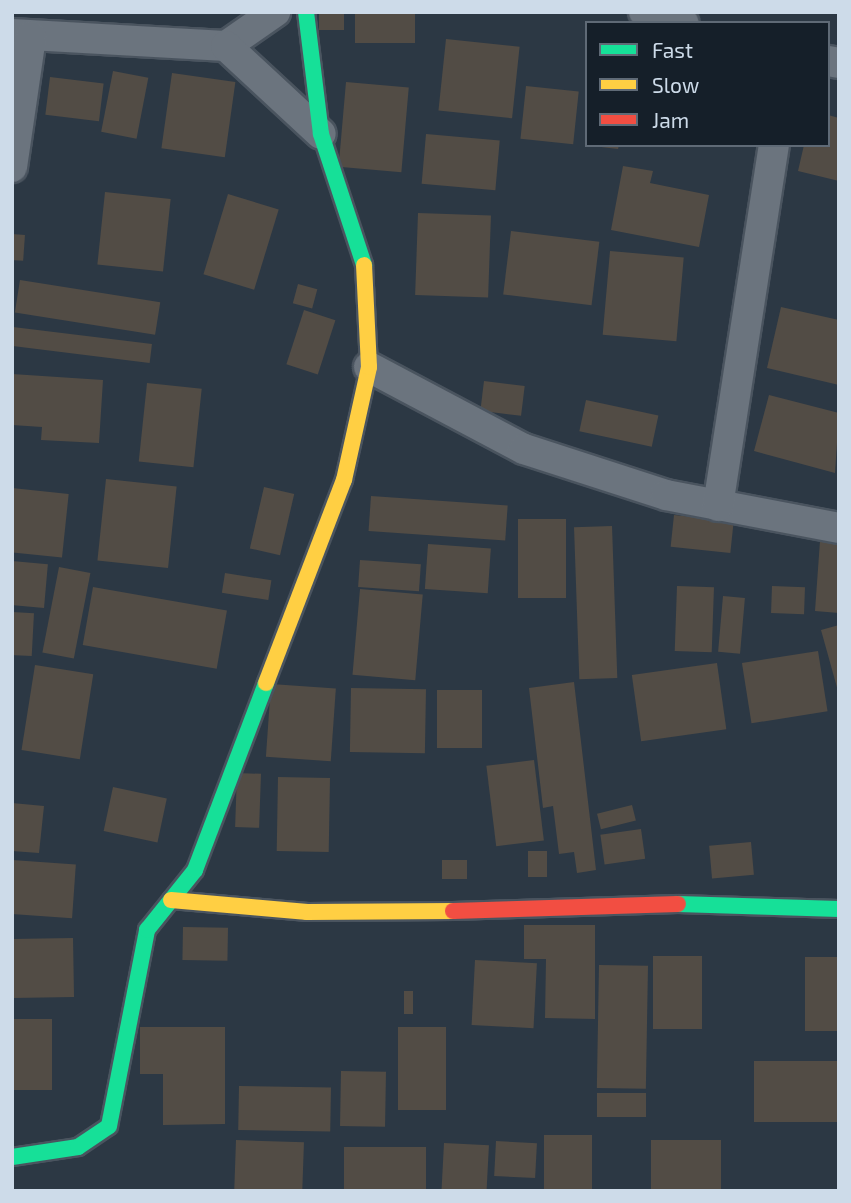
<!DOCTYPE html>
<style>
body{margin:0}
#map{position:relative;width:851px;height:1203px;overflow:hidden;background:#2c3844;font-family:"Exo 2",sans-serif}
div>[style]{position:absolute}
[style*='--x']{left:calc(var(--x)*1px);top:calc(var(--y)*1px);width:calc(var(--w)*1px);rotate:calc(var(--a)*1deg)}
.building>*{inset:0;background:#524c45;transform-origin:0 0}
.roads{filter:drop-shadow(2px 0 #4a545f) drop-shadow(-2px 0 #4a545f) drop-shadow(0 2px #4a545f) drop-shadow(0 -2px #4a545f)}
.street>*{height:30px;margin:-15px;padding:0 15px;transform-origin:15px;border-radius:15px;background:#6b747e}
.fast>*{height:16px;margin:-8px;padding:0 8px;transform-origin:8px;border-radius:8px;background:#16e098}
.slow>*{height:16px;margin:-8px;padding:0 8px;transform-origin:8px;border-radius:8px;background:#ffcf43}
.jam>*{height:16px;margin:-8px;padding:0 8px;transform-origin:8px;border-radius:8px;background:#f24e42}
span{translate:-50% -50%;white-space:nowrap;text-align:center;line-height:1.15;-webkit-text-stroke:5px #151f29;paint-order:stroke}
.frame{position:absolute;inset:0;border:14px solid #cddbe9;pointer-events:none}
.legend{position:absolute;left:585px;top:21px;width:245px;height:126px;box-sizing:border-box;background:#151f29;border:2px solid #5f6a76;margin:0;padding:9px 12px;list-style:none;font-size:21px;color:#cddbe9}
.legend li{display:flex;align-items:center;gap:14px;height:35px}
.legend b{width:35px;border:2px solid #5f6a76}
</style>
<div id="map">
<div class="building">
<div style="left:319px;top:12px;width:25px;height:18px"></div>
<div style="left:355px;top:12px;width:60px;height:31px"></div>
<div style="left:446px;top:39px;width:74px;height:72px;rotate:6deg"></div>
<div style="left:113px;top:71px;width:36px;height:62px;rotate:11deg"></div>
<div style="left:172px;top:73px;width:64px;height:76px;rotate:8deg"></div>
<div style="left:50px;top:77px;width:54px;height:38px;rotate:7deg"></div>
<div style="left:346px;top:82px;width:63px;height:85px;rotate:5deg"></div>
<div style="left:526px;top:86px;width:53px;height:53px;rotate:6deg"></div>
<div style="clip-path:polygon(828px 115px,839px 118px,839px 181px,798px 171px,804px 145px,828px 145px)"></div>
<div style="left:426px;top:134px;width:74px;height:50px;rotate:5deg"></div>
<div style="clip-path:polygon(601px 145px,619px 145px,618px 149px,601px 147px)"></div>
<div style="clip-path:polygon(623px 166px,653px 171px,650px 183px,709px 195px,699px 247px,611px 230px)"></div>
<div style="left:105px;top:192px;width:66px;height:73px;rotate:6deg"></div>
<div style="left:228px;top:194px;width:53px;height:84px;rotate:17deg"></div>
<div style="left:418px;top:213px;width:73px;height:82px;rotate:2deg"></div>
<div style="left:511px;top:231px;width:89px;height:64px;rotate:7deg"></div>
<div style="left:12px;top:234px;width:13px;height:26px;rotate:4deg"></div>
<div style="left:610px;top:251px;width:74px;height:84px;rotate:5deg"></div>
<div style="left:20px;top:280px;width:142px;height:33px;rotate:9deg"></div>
<div style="left:298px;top:284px;width:20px;height:20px;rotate:15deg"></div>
<div style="clip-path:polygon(781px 307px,839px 320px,839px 385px,767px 368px)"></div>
<div style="left:304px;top:310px;width:33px;height:57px;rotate:18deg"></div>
<div style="left:13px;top:327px;width:140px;height:19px;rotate:7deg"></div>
<div style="clip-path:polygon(12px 374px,103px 380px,99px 443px,41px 440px,42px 427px,12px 425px)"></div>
<div style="left:484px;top:381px;width:41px;height:30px;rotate:7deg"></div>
<div style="left:147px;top:383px;width:55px;height:79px;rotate:6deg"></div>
<div style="clip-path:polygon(769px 395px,839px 413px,835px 473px,754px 451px)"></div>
<div style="left:586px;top:400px;width:74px;height:32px;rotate:12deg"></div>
<div style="left:106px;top:479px;width:71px;height:82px;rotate:6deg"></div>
<div style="left:264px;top:487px;width:31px;height:63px;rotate:13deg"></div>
<div style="left:12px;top:488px;width:57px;height:64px;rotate:6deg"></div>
<div style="left:371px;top:496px;width:137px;height:35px;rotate:4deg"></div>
<div style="left:674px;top:515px;width:60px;height:32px;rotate:6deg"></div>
<div style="left:518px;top:519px;width:48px;height:79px"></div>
<div style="left:612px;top:526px;width:152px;height:38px;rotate:88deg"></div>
<div style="clip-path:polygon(820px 541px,839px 542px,839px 613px,815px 611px)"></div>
<div style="left:428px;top:544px;width:63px;height:45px;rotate:4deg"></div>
<div style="left:360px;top:560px;width:61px;height:27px;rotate:4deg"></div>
<div style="left:12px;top:561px;width:36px;height:44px;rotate:5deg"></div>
<div style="left:59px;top:567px;width:32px;height:87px;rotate:11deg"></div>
<div style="left:225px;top:573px;width:47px;height:20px;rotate:9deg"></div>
<div style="left:677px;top:586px;width:37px;height:65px;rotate:2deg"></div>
<div style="left:772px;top:586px;width:33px;height:27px;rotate:2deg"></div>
<div style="left:93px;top:587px;width:136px;height:59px;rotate:10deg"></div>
<div style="left:360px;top:589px;width:63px;height:86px;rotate:5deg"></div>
<div style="left:723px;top:596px;width:22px;height:56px;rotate:5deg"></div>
<div style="left:12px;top:612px;width:22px;height:43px;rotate:3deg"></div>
<div style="clip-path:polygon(839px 625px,839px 691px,838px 691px,821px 630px)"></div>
<div style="left:818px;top:651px;width:61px;height:77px;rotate:81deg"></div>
<div style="left:717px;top:663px;width:67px;height:86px;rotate:82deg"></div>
<div style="left:35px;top:665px;width:59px;height:86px;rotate:9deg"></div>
<div style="clip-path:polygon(574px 682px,596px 870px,577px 873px,574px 852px,559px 854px,553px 806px,543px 808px,529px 688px)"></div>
<div style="left:271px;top:684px;width:65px;height:73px;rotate:4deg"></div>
<div style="left:351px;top:688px;width:75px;height:64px;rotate:1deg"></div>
<div style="left:437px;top:690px;width:45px;height:58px"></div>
<div style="left:534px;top:760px;width:81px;height:48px;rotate:83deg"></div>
<div style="left:237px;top:773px;width:24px;height:54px;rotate:2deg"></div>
<div style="left:278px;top:777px;width:52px;height:74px;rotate:1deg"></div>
<div style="left:113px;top:787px;width:55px;height:45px;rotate:12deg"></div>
<div style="clip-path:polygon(12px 803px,44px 806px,39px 853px,12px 851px)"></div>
<div style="left:632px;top:805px;width:16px;height:36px;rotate:76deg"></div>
<div style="left:641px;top:829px;width:30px;height:41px;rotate:82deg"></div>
<div style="left:751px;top:842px;width:33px;height:42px;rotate:85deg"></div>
<div style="left:528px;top:851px;width:19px;height:26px"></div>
<div style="left:12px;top:860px;width:64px;height:54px;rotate:4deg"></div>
<div style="left:442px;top:860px;width:25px;height:19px"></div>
<div style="clip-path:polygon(524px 925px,595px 925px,595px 1019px,545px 1018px,546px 959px,524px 959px)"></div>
<div style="left:183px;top:927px;width:45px;height:33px;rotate:1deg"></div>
<div style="left:73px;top:938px;width:59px;height:61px;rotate:89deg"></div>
<div style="left:653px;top:956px;width:49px;height:73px"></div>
<div style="left:805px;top:957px;width:34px;height:74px"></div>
<div style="left:475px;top:960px;width:62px;height:65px;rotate:3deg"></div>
<div style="left:599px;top:965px;width:49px;height:123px;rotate:1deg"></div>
<div style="left:404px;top:991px;width:9px;height:23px"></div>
<div style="left:12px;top:1019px;width:40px;height:71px"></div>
<div style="clip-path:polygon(140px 1027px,225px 1027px,225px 1124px,163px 1125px,163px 1074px,140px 1074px)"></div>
<div style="left:398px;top:1027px;width:48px;height:83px"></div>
<div style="left:754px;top:1061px;width:85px;height:61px"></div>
<div style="left:341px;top:1071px;width:45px;height:55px;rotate:1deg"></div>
<div style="left:239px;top:1086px;width:92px;height:44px;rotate:1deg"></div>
<div style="left:646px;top:1093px;width:24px;height:49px;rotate:90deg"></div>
<div style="left:544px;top:1135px;width:48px;height:56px"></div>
<div style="left:236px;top:1140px;width:68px;height:51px;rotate:2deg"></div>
<div style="left:651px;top:1140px;width:70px;height:51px"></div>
<div style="left:496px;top:1141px;width:41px;height:35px;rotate:3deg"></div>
<div style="left:444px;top:1143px;width:45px;height:48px;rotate:3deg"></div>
<div style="left:344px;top:1147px;width:82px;height:44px"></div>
</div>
<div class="roads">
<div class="street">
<div style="--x:644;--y:12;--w:41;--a:15.4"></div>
<div style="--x:12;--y:34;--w:214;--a:3.2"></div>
<div style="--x:226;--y:46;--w:60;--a:-34.8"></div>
<div style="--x:226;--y:46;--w:129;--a:42.8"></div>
<div style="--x:828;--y:61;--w:11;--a:10"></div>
<div style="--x:12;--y:167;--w:132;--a:-81.7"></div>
<div style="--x:369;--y:367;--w:175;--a:27.9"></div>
<div style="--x:524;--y:449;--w:149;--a:17.9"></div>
<div style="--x:666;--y:495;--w:176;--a:10.8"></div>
<div style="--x:718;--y:506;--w:365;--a:-81.2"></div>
</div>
<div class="fast">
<div style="--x:306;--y:12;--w:123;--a:83"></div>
<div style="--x:321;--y:134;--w:138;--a:71.8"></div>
<div style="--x:678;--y:904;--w:161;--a:1.8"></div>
<div style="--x:12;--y:1157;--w:67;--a:-8.6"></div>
<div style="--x:78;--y:1147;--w:37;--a:-34"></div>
<div style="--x:109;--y:1126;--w:200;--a:-79"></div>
<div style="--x:147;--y:930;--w:77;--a:-51.3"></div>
<div style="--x:195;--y:870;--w:200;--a:-69.2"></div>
</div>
<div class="slow">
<div style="--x:266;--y:683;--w:217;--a:-69"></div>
<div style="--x:344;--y:480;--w:116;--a:-77.5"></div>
<div style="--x:369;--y:367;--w:102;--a:-92.8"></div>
<div style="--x:171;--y:900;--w:137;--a:5"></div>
<div style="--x:307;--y:912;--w:146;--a:-0.4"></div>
</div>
<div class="jam">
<div style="--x:453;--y:911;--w:225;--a:-1.8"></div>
</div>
</div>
<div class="frame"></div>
<ul class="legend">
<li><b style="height:9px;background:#16e098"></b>Fast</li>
<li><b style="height:9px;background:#ffcf43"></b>Slow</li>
<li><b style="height:9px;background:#f24e42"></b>Jam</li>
</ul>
</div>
